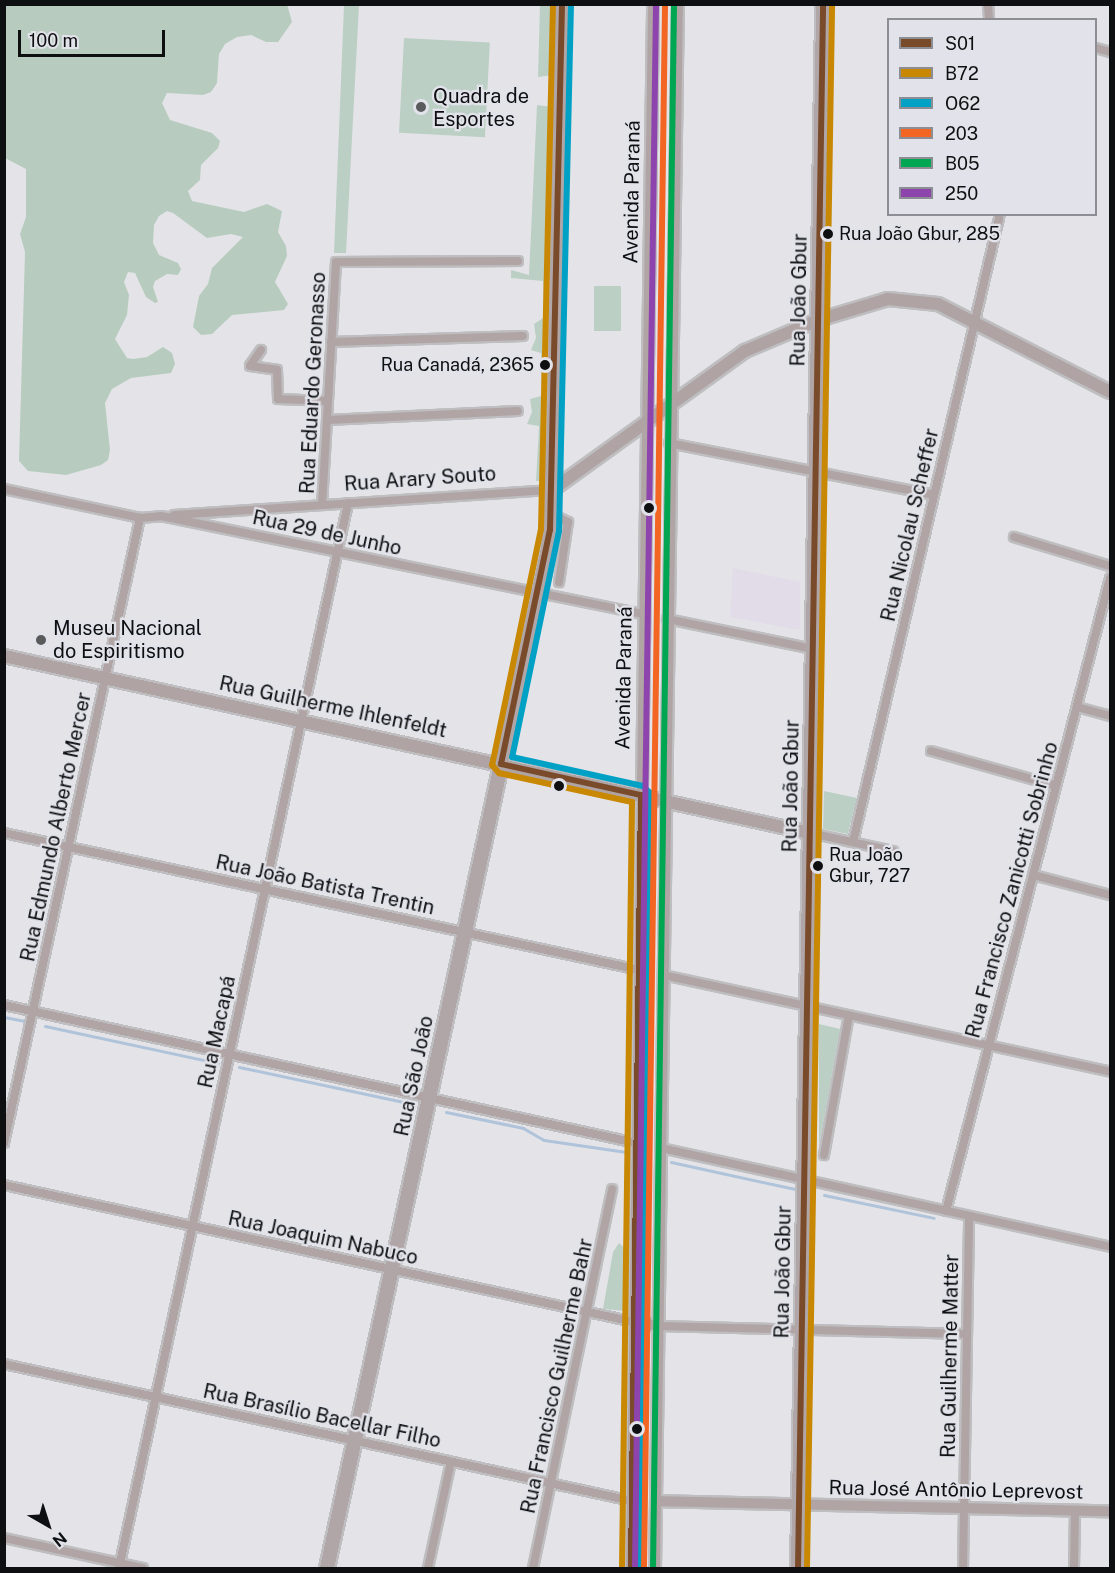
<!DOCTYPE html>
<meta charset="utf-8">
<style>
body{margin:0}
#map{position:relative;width:1115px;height:1573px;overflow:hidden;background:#e4e4e8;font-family:"Public Sans",sans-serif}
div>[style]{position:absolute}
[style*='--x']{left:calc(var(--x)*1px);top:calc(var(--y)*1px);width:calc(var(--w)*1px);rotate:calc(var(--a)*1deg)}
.education>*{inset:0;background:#e2dce9}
.green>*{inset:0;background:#bccfc4;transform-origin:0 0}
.forest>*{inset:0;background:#b7ccbf}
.stream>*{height:3px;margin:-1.5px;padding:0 1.5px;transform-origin:1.5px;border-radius:1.5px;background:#afc3da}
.roads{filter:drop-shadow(2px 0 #bebec0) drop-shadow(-2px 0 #bebec0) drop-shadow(0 2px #bebec0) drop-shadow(0 -2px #bebec0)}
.minor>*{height:8px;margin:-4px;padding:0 4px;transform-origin:4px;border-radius:4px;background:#b0a4a5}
.tertiary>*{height:10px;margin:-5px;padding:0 5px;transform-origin:5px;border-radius:5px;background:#b0a4a5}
.secondary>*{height:12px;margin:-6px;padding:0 6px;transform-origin:6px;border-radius:6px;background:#afa3a4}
.primary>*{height:14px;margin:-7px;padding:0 7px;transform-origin:7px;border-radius:7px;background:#b1a6a7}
.bus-1>*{height:6px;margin:-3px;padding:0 3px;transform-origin:3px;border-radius:3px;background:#7a4b2a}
.bus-2>*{height:6px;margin:-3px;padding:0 3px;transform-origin:3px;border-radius:3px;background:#c88803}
.bus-3>*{height:6px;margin:-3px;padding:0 3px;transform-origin:3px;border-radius:3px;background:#01a1c5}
.bus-4>*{height:6px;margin:-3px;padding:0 3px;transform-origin:3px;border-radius:3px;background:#f26522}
.bus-5>*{height:6px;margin:-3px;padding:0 3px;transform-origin:3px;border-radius:3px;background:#00a651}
.bus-6>*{height:6px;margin:-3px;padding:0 3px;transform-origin:3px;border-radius:3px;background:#8e44ad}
.dots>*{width:16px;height:16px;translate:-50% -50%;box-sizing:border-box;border:3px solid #e2e3ea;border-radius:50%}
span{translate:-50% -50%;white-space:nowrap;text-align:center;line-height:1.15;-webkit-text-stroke:4.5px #e2e3ea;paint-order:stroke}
.bus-label{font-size:18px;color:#0e0f11}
.left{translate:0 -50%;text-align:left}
.right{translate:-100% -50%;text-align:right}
.poi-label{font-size:20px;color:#0e0f11}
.street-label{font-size:20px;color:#0e0f11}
.frame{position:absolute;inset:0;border:6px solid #0e0f11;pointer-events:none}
.legend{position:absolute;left:887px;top:18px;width:210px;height:198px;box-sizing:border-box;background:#e2e3ea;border:2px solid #8d8e93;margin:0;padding:8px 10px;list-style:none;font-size:18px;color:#0e0f11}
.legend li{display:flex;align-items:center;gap:12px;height:30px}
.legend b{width:30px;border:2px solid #8d8e93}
.north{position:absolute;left:18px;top:1495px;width:60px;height:60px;-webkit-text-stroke:4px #e2e3ea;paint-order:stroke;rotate:141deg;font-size:16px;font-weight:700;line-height:24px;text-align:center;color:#0e0f11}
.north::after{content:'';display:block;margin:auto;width:21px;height:27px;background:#0e0f11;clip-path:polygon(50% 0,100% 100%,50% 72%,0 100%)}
.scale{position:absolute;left:18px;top:30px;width:147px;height:27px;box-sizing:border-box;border:3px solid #0e0f11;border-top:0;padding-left:8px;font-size:18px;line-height:21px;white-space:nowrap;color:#0e0f11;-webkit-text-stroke:4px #e2e3ea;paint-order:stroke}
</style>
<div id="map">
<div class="education">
<div style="clip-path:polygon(733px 568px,800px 582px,800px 630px,730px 617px)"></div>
</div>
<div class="green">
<div style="clip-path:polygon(344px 5px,359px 5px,346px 253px,334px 253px)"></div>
<div style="clip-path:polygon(540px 5px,551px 5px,553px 75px,538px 77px)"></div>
<div style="left:404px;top:38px;width:86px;height:95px;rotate:3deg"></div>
<div style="clip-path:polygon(537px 105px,552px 107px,543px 481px,536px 481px,539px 426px,527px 424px,532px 412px,530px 399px,541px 396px,541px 353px,531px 350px,536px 338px,534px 324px,543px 318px,543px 281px,511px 278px,511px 270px,529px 275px)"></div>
<div style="left:594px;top:286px;width:27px;height:45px"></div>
<div style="clip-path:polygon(824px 791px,857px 798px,848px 834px,823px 829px)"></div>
<div style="clip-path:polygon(819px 1024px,840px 1029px,819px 1146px)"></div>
<div style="clip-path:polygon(619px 1243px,627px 1250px,625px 1311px,603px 1309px,613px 1252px)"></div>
</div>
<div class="forest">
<div style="clip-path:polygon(287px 4px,292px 22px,278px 42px,266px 42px,251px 35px,237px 37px,225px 44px,219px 54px,217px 83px,211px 92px,203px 95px,167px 93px,162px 103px,170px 120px,212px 133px,220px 141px,218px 148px,201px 165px,200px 180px,188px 191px,192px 201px,244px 212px,267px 204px,282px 211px,278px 232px,286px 246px,287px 256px,275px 282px,288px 304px,284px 310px,232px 315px,212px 334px,201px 335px,193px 327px,199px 296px,208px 284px,212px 268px,243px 237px,231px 234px,207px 238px,173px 213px,167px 211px,159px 216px,154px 225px,153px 243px,159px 255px,178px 263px,181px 269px,178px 275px,167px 274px,155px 281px,153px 287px,158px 302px,155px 303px,146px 297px,135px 273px,128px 272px,124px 282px,129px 295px,127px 315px,115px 339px,127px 358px,133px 359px,147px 357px,163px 347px,172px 353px,175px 364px,171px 373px,131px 378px,112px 389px,105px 403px,110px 450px,108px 460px,101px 465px,66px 475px,28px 471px,19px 461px,25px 252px,20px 234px,26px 217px,26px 169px,5px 158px,5px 5px)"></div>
</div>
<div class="stream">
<div style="--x:4;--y:1017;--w:20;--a:11"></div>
<div style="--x:45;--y:1026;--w:177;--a:12.1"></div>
<div style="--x:239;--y:1067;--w:168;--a:12"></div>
<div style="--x:446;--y:1112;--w:79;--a:11.7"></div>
<div style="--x:523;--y:1128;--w:24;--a:30"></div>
<div style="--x:544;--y:1140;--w:83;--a:8.3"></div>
<div style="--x:671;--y:1162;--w:127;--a:12.3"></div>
<div style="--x:824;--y:1195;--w:112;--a:11.8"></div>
</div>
<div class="roads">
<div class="minor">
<div style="--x:988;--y:4;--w:16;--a:86"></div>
<div style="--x:1096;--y:48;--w:15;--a:16"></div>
<div style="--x:331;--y:342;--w:192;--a:-1.8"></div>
<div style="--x:261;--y:350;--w:19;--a:125"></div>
<div style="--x:250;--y:366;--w:27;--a:8"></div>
<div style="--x:277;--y:370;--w:29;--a:88"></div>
<div style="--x:278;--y:399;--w:50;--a:2.3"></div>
<div style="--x:327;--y:420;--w:191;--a:-2.7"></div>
<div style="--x:669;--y:443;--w:270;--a:11.1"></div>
<div style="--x:4;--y:489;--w:139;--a:12"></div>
<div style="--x:140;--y:518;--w:21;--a:-5"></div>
<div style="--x:161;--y:516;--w:492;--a:11.5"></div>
<div style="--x:322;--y:505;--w:243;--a:-86.7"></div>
<div style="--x:336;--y:262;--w:182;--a:-0.3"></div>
<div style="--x:551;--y:514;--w:19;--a:25"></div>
<div style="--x:568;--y:522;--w:61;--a:98.5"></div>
<div style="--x:174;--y:515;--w:379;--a:-3.8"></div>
<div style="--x:1014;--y:537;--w:100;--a:16.8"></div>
<div style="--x:667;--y:619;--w:149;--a:11.6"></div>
<div style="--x:1077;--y:707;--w:34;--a:15"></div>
<div style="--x:931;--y:751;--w:130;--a:15.6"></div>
<div style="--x:4;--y:833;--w:650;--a:12.17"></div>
<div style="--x:810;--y:833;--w:85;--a:12.2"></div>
<div style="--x:853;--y:842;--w:645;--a:-76.83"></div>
<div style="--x:1033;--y:875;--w:80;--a:14.6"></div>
<div style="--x:663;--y:975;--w:457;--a:12.2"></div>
<div style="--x:4;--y:1005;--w:647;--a:12.32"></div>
<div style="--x:4;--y:1143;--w:640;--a:-77.72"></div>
<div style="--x:661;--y:1148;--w:460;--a:12.4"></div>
<div style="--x:824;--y:1155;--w:142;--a:-79.9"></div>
<div style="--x:4;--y:1185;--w:645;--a:12.27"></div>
<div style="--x:946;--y:1211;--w:654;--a:-75.47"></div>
<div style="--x:658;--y:1326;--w:309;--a:1.5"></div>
<div style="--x:4;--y:1364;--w:643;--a:12.31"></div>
<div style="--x:4;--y:1538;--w:142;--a:12.2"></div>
<div style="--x:119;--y:1568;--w:1089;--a:-77.86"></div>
<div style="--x:428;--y:1568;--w:108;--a:-77.8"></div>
<div style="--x:533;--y:1568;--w:387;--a:-78.2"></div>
<div style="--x:963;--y:1568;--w:352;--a:-89"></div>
<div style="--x:1074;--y:1568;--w:58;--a:-89"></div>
</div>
<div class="tertiary">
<div style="--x:634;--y:1322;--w:24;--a:9"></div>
<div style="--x:656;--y:1501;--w:454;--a:1.3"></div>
<div style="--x:631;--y:1568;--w:1564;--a:-89.19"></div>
<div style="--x:655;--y:1568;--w:1564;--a:-89.16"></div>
</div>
<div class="secondary">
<div style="--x:552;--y:490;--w:238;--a:-35.8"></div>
<div style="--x:745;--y:351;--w:79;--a:-23"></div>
<div style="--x:818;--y:320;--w:73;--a:-16.7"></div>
<div style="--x:888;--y:299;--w:50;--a:5.7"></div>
<div style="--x:938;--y:304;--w:193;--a:27.1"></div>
<div style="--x:4;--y:656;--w:825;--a:12.39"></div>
</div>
<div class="primary">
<div style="--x:327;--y:1568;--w:1044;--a:-77.77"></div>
<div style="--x:548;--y:548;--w:124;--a:-87.2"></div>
<div style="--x:554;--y:424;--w:420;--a:-88.9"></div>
<div style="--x:798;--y:1568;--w:1564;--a:-89.08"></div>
</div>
</div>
<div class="bus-1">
<div style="--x:501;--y:764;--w:239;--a:-78.2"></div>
<div style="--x:550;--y:530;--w:526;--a:-88.69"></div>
<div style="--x:501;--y:764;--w:143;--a:12.5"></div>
<div style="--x:631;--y:1568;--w:773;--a:-89.26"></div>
<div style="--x:798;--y:1568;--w:1564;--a:-89.08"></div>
</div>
<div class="bus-2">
<div style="--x:553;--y:4;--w:525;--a:91.31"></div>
<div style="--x:541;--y:529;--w:241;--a:101.7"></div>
<div style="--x:492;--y:765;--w:11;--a:49"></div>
<div style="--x:499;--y:773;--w:136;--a:12.3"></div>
<div style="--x:632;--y:802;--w:766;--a:90.75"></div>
<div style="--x:807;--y:1568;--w:1564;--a:-89.08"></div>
</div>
<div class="bus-3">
<div style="--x:571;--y:4;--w:527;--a:91.3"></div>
<div style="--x:559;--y:531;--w:231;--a:101.7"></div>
<div style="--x:512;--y:757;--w:134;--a:12.5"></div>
<div style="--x:643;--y:786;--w:10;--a:45"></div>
<div style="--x:650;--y:793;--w:775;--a:90.74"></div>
</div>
<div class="bus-4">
<div style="--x:644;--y:1568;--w:1564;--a:-89.23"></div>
</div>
<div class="bus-5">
<div style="--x:653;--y:1568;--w:1564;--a:-89.23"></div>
</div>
<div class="bus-6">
<div style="--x:635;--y:1568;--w:1564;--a:-89.23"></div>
</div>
<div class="dots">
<div style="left:421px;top:107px;background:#595a5c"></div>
<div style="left:828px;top:234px;background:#0e0f11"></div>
<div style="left:545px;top:365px;background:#0e0f11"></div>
<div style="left:649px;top:508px;background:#0e0f11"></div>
<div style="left:41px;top:640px;background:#595a5c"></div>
<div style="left:559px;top:786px;background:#0e0f11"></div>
<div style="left:818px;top:866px;background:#0e0f11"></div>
<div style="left:637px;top:1429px;background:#0e0f11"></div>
</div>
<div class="bus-label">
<span class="left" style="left:839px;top:234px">Rua João Gbur, 285</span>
<span class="right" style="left:534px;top:365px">Rua Canadá, 2365</span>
<span class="left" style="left:829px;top:866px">Rua João<br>Gbur, 727</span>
</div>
<div class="poi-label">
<span class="left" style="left:433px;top:108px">Quadra de<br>Esportes</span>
<span class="left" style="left:53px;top:640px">Museu Nacional<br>do Espiritismo</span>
</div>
<div class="street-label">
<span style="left:632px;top:192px;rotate:-89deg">Avenida Paraná</span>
<span style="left:799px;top:300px;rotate:-89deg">Rua João Gbur</span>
<span style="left:313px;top:383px;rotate:-87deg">Rua Eduardo Geronasso</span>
<span style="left:420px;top:479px;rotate:-4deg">Rua Arary Souto</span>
<span style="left:910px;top:525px;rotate:-77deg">Rua Nicolau Scheffer</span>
<span style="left:327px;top:533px;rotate:12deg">Rua 29 de Junho</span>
<span style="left:624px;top:678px;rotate:-89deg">Avenida Paraná</span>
<span style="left:333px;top:707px;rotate:12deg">Rua Guilherme Ihlenfeldt</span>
<span style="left:791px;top:786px;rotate:-89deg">Rua João Gbur</span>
<span style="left:56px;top:827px;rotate:-78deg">Rua Edmundo Alberto Mercer</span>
<span style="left:325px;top:885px;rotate:12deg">Rua João Batista Trentin</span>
<span style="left:1012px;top:890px;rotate:-75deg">Rua Francisco Zanicotti Sobrinho</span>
<span style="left:217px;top:1032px;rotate:-78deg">Rua Macapá</span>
<span style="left:414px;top:1076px;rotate:-78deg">Rua São João</span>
<span style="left:323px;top:1238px;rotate:12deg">Rua Joaquim Nabuco</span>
<span style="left:783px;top:1272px;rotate:-89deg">Rua João Gbur</span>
<span style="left:950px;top:1356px;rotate:-89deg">Rua Guilherme Matter</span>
<span style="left:557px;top:1376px;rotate:-78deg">Rua Francisco Guilherme Bahr</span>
<span style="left:322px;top:1416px;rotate:12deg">Rua Brasílio Bacellar Filho</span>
<span style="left:956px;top:1490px;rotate:1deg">Rua José Antônio Leprevost</span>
</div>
<div class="frame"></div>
<ul class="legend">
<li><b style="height:8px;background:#7a4b2a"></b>S01</li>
<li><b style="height:8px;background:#c88803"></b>B72</li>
<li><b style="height:8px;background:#01a1c5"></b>O62</li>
<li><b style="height:8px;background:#f26522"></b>203</li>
<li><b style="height:8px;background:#00a651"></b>B05</li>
<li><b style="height:8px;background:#8e44ad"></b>250</li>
</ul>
<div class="north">N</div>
<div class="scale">100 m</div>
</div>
